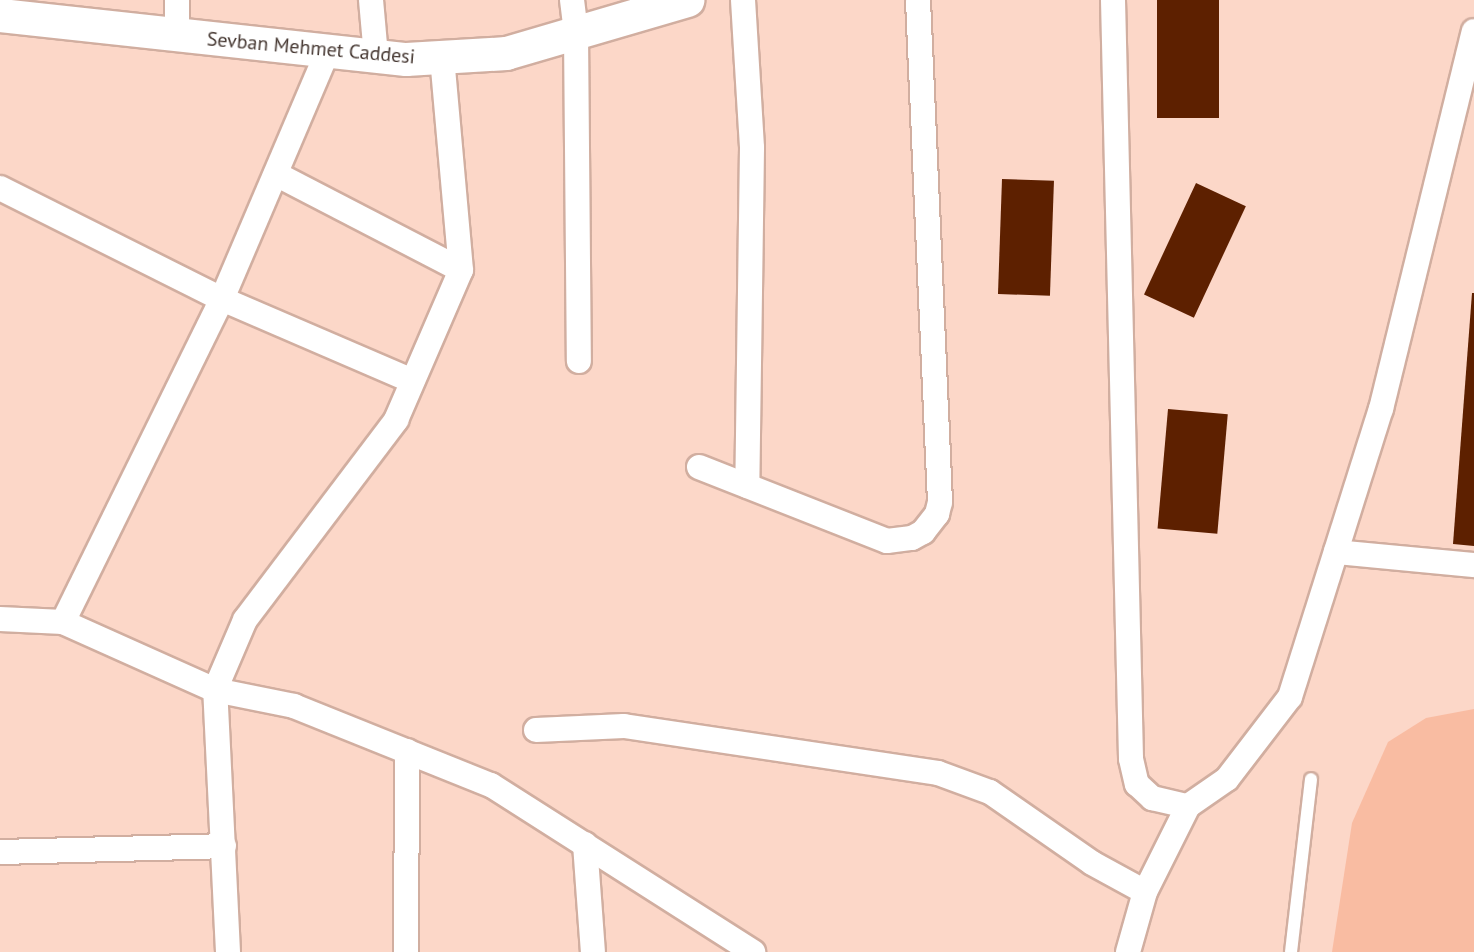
<!DOCTYPE html>
<style>
body{margin:0}
#map{position:relative;width:1474px;height:952px;overflow:hidden;background:#fcd7c8;font-family:"PT Sans",sans-serif}
div>[style]{position:absolute}
[style*='--x']{left:calc(var(--x)*1px);top:calc(var(--y)*1px);width:calc(var(--w)*1px);rotate:calc(var(--a)*1deg)}
.green>*{inset:0;background:#f9bca2}
.building>*{inset:0;background:#5d2000;transform-origin:0 0}
.roads{filter:drop-shadow(2px 0 #d1aea0) drop-shadow(-2px 0 #d1aea0) drop-shadow(0 2px #d1aea0) drop-shadow(0 -2px #d1aea0)}
.service>*{height:12px;margin:-6px;padding:0 6px;transform-origin:6px;border-radius:6px;background:#fff}
.minor>*{height:24px;margin:-12px;padding:0 12px;transform-origin:12px;border-radius:12px;background:#fff}
.secondary>*{height:33px;margin:-16.5px;padding:0 16.5px;transform-origin:16.5px;border-radius:16.5px;background:#fff}
span{translate:-50% -50%;white-space:nowrap;text-align:center;line-height:1.15;-webkit-text-stroke:6px #fff;paint-order:stroke}
.street-label{font-size:20px;color:#443630}
</style>
<div id="map">
<div class="green">
<div style="clip-path:polygon(1474px 709px,1474px 952px,1332px 952px,1352px 823px,1388px 742px,1426px 718px)"></div>
</div>
<div class="building">
<div style="left:1157px;top:0;width:62px;height:118px"></div>
<div style="left:1002px;top:179px;width:52px;height:115px;rotate:2deg"></div>
<div style="left:1196px;top:183px;width:55px;height:123px;rotate:25deg"></div>
<div style="clip-path:polygon(1472px 293px,1474px 293px,1474px 546px,1453px 544px)"></div>
<div style="left:1168px;top:409px;width:60px;height:120px;rotate:5deg"></div>
</div>
<div class="roads">
<div class="service">
<div style="--x:1291;--y:952;--w:174;--a:-83.4"></div>
</div>
<div class="minor">
<div style="--x:371;--y:0;--w:56;--a:84.9"></div>
<div style="--x:572;--y:0;--w:33;--a:83"></div>
<div style="--x:576;--y:33;--w:328;--a:89.5"></div>
<div style="--x:743;--y:0;--w:148;--a:86.5"></div>
<div style="--x:752;--y:148;--w:338;--a:90.8"></div>
<div style="--x:1113;--y:0;--w:759;--a:88.64"></div>
<div style="--x:1131;--y:759;--w:26;--a:77"></div>
<div style="--x:1137;--y:784;--w:21;--a:43"></div>
<div style="--x:1152;--y:798;--w:37;--a:13"></div>
<div style="--x:1188;--y:806;--w:47;--a:-34.7"></div>
<div style="--x:1227;--y:779;--w:103;--a:-52.5"></div>
<div style="--x:1290;--y:697;--w:302;--a:-72.5"></div>
<div style="--x:1381;--y:409;--w:389;--a:-76.2"></div>
<div style="--x:177;--y:35;--w:35;--a:-90"></div>
<div style="--x:276;--y:174;--w:208;--a:27.4"></div>
<div style="--x:0;--y:188;--w:248;--a:26.6"></div>
<div style="--x:222;--y:299;--w:207;--a:23.3"></div>
<div style="--x:699;--y:467;--w:202;--a:21.5"></div>
<div style="--x:887;--y:541;--w:25;--a:-7"></div>
<div style="--x:912;--y:538;--w:13;--a:-29"></div>
<div style="--x:923;--y:532;--w:23;--a:-52"></div>
<div style="--x:937;--y:514;--w:12;--a:-76"></div>
<div style="--x:940;--y:502;--w:502;--a:-92.51"></div>
<div style="--x:1336;--y:552;--w:139;--a:5.4"></div>
<div style="--x:0;--y:619;--w:63;--a:2.7"></div>
<div style="--x:63;--y:622;--w:167;--a:24.1"></div>
<div style="--x:215;--y:690;--w:81;--a:11.4"></div>
<div style="--x:294;--y:706;--w:212;--a:21.9"></div>
<div style="--x:491;--y:785;--w:311;--a:32.5"></div>
<div style="--x:63;--y:622;--w:360;--a:-63.8"></div>
<div style="--x:222;--y:299;--w:270;--a:-66.9"></div>
<div style="--x:536;--y:730;--w:88;--a:-2.6"></div>
<div style="--x:624;--y:726;--w:317;--a:8.5"></div>
<div style="--x:938;--y:773;--w:55;--a:20.1"></div>
<div style="--x:990;--y:792;--w:124;--a:34.8"></div>
<div style="--x:1092;--y:863;--w:60;--a:28.7"></div>
<div style="--x:585;--y:844;--w:108;--a:85.8"></div>
<div style="--x:0;--y:852;--w:224;--a:-1.5"></div>
<div style="--x:228;--y:952;--w:262;--a:-92.8"></div>
<div style="--x:215;--y:690;--w:76;--a:-66.8"></div>
<div style="--x:245;--y:620;--w:251;--a:-52.9"></div>
<div style="--x:396;--y:420;--w:163;--a:-66.6"></div>
<div style="--x:461;--y:270;--w:214;--a:-95.1"></div>
<div style="--x:406;--y:952;--w:201;--a:-89.7"></div>
<div style="--x:1128;--y:952;--w:62;--a:-74.2"></div>
<div style="--x:1145;--y:892;--w:96;--a:-63.4"></div>
</div>
<div class="secondary">
<div style="--x:0;--y:15;--w:408;--a:6.2"></div>
<div style="--x:406;--y:59;--w:100;--a:-3.4"></div>
<div style="--x:506;--y:53;--w:189;--a:-16.3"></div>
</div>
</div>
<div class="street-label">
<span style="left:311px;top:48px;rotate:5deg">Sevban Mehmet Caddesi</span>
</div>
</div>
